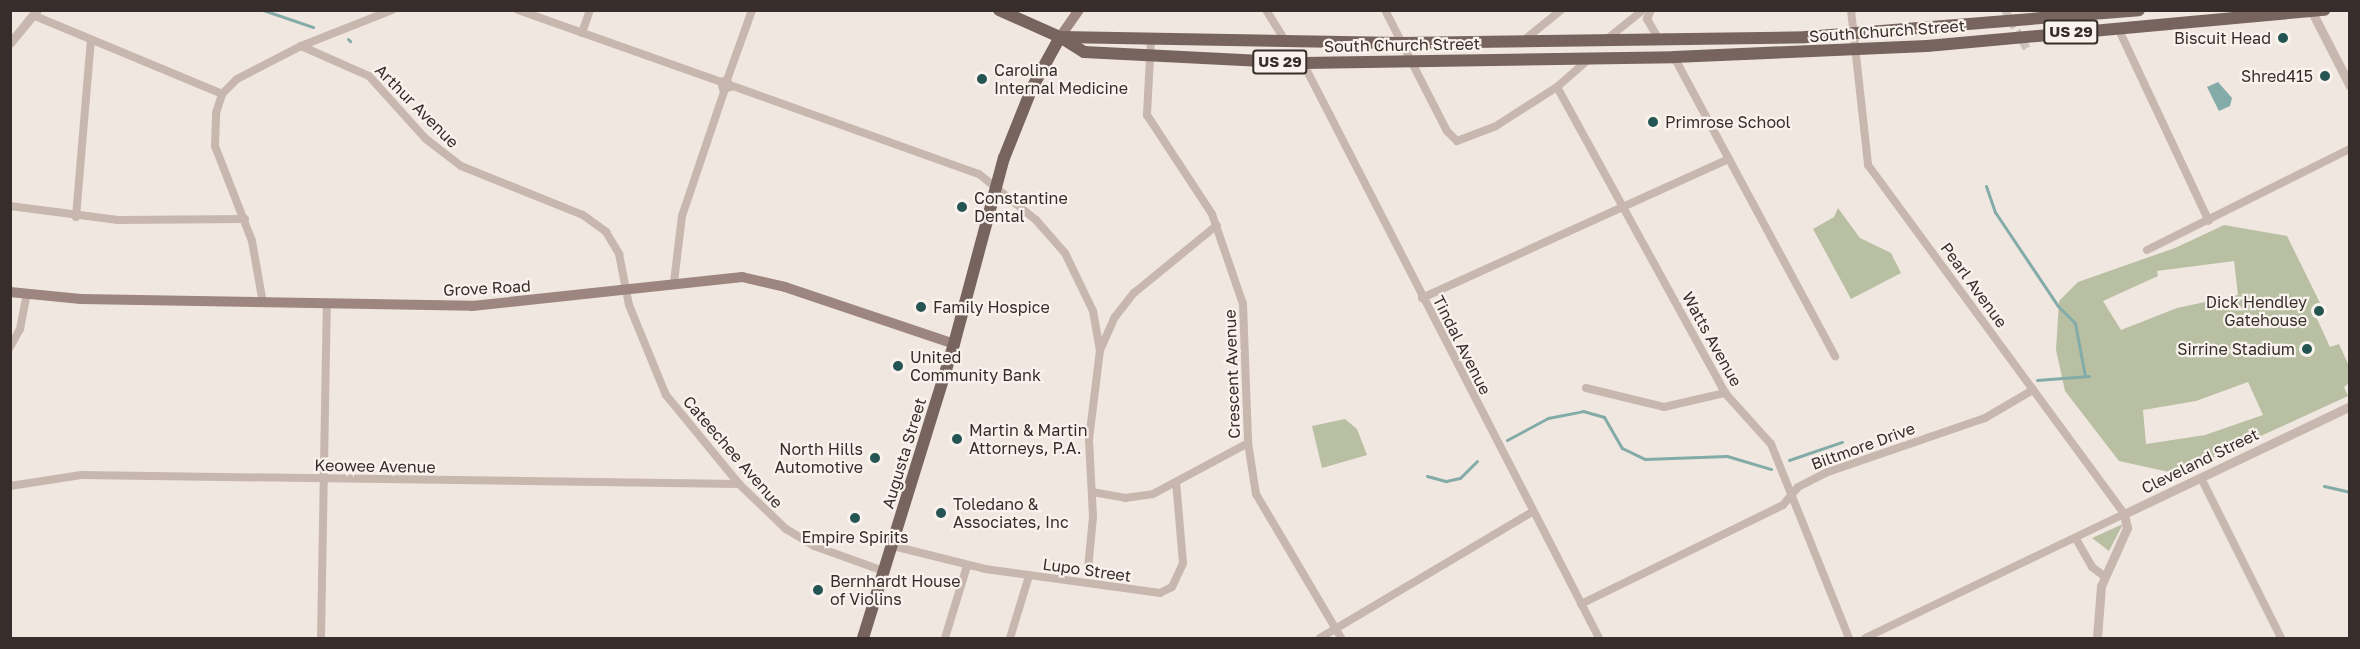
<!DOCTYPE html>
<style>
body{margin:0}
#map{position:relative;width:2360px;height:649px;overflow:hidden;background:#f1e7e1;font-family:"Golos Text",sans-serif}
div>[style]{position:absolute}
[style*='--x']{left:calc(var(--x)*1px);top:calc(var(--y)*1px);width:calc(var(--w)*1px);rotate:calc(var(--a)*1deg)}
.green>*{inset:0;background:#b8bfa2}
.water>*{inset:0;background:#83aba8}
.stream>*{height:3px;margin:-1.5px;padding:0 1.5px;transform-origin:1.5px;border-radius:1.5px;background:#83aba8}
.minor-tunnel>*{height:8px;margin-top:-4px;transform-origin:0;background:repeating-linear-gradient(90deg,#ccc2bd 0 8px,transparent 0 12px)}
.minor>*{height:8px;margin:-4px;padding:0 4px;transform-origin:4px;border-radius:4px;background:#c8b7ae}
.tertiary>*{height:9px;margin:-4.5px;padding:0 4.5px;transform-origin:4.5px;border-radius:4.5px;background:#c8b7ae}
.secondary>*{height:10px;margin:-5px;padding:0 5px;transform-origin:5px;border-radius:5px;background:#9c867f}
.primary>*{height:12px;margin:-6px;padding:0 6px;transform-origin:6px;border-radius:6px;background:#78645e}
.dots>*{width:16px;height:16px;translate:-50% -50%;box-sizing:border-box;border:3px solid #f9f2ed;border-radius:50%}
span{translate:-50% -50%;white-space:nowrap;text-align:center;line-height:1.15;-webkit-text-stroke:4.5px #f9f2ed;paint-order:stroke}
.shield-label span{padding:2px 4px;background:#f9f2ed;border:2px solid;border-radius:4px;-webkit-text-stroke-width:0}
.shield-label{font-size:15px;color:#372e2b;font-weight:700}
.street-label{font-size:16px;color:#372e2b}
.poi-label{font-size:16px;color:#372e2b}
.right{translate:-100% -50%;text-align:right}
.left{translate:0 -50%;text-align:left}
.frame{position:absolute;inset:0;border:12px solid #372e2b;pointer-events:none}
</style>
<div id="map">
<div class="green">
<div style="clip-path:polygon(1838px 208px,1860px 238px,1891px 253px,1901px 273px,1851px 299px,1813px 229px,1834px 217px)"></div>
<div style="clip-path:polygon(evenodd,2224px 225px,2287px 236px,2320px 303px,2312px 308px,2330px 347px,2339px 344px,2349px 366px,2349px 383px,2344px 387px,2348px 396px,2178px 474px,2119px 461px,2065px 391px,2056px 350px,2059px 301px,2078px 282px,2175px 248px,2224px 225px,2234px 261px,2238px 295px,2177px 308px,2121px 330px,2103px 301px,2158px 276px,2157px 271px,2234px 261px,2224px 225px,2248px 382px,2263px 415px,2205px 435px,2146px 444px,2143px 410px,2196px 401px,2248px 382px)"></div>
<div style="clip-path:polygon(1345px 419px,1357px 429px,1367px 455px,1322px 468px,1312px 426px)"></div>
<div style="clip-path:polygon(2123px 524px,2109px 551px,2092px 538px)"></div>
</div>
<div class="water">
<div style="clip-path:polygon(2218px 82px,2232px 98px,2230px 106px,2219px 111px,2207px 87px)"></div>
</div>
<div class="stream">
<div style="--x:263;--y:10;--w:53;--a:18.8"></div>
<div style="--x:348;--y:39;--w:3;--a:45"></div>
<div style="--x:1986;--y:186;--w:28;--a:71"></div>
<div style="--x:1995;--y:212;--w:113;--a:56.2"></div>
<div style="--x:2058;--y:306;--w:24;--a:45"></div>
<div style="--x:2075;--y:323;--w:54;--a:79.3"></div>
<div style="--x:2037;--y:380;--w:52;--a:-4.4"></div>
<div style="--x:1507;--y:440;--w:47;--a:-28.2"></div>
<div style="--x:1548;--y:418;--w:36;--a:-11"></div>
<div style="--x:1583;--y:411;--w:22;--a:16"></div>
<div style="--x:1604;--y:417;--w:36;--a:60"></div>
<div style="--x:1622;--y:448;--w:25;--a:26"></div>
<div style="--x:1645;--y:459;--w:82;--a:-2.1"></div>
<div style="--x:1727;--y:456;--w:46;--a:16.5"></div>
<div style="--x:1789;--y:460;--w:56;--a:-18.8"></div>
<div style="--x:1427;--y:476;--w:20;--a:15"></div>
<div style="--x:1446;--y:481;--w:14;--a:-12"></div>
<div style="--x:1460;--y:478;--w:24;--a:-45"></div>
<div style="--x:2324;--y:486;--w:27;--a:13"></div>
</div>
<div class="minor-tunnel">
<div style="--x:2005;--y:10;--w:47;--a:60.7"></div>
</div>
<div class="minor">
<div style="--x:518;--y:10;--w:215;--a:19.5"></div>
<div style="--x:721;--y:82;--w:6;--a:-18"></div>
<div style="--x:727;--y:80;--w:8;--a:67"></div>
<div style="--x:730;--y:87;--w:7;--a:164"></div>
<div style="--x:723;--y:89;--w:7;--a:-106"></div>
<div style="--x:1266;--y:10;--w:38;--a:58"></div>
<div style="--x:1385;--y:10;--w:136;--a:62.9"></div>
<div style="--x:1447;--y:131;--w:14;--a:45"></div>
<div style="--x:1457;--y:141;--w:42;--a:-21"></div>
<div style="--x:1496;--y:126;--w:72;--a:-32.6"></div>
<div style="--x:1557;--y:87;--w:44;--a:-41.3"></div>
<div style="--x:1651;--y:10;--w:10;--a:114"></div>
<div style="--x:1647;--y:19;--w:22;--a:60"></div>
<div style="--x:1851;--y:10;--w:156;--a:83.7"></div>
<div style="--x:1868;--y:165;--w:433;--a:53.7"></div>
<div style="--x:2124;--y:514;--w:287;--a:154.4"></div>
<div style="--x:35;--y:16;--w:203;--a:22.6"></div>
<div style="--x:2118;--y:28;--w:213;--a:64.8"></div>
<div style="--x:582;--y:33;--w:24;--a:-71"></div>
<div style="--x:1151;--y:38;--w:77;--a:93"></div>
<div style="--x:1147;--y:115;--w:118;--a:56.7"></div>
<div style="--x:1212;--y:214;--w:95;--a:71"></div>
<div style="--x:1243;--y:304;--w:139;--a:87.9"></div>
<div style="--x:1248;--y:443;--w:52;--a:81.1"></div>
<div style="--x:1256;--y:494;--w:167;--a:59.4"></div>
<div style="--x:1607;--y:39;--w:46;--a:-38.9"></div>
<div style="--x:1523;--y:41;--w:49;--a:-39.2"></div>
<div style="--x:301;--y:46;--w:98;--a:-21.6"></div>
<div style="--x:1674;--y:57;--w:340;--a:61.7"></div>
<div style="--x:1303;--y:63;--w:647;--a:62.76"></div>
<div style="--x:727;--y:80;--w:74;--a:-70.3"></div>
<div style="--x:730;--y:85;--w:264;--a:19.7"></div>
<div style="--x:979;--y:174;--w:73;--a:38.9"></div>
<div style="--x:1036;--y:220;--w:44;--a:48.7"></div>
<div style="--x:1065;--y:253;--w:64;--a:64.2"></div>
<div style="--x:1093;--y:311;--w:40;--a:80"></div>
<div style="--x:1100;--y:350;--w:91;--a:97"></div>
<div style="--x:1089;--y:440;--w:77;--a:87"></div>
<div style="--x:1093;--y:517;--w:52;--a:95.5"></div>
<div style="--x:1557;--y:87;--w:349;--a:61.2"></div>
<div style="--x:1725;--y:393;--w:69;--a:48"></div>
<div style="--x:1771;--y:444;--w:209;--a:68.1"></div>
<div style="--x:10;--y:206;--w:109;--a:7.4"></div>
<div style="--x:118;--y:220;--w:127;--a:-0.5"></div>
<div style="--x:76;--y:217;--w:178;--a:-85.2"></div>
<div style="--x:2147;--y:250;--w:227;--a:-26.5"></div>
<div style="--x:674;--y:282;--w:66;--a:-83.1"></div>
<div style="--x:682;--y:216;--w:134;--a:-71.3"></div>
<div style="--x:1422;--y:298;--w:337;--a:-24.4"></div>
<div style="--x:263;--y:303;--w:63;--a:-100.1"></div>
<div style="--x:252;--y:241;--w:102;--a:-111.3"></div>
<div style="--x:215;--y:146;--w:33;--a:-88"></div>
<div style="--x:216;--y:113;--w:20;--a:-72"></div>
<div style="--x:222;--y:94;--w:21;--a:-45"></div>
<div style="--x:237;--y:79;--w:72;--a:-27.3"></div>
<div style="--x:301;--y:46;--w:74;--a:23.8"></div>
<div style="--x:369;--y:76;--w:85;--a:47.9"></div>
<div style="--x:426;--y:139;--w:44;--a:37.6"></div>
<div style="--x:461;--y:166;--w:131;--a:21.9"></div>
<div style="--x:583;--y:215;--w:29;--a:36"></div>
<div style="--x:606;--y:232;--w:26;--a:59"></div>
<div style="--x:619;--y:254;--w:52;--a:78.9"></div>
<div style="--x:629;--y:305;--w:97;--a:67.7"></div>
<div style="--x:666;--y:395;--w:115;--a:50.6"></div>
<div style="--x:739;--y:484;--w:65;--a:43.8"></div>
<div style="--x:786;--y:529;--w:33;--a:31"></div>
<div style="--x:814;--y:546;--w:74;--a:19.7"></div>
<div style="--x:10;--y:347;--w:21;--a:-61"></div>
<div style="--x:20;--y:329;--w:36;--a:-79"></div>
<div style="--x:1101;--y:348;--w:34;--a:-66"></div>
<div style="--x:1115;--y:317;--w:31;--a:-52"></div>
<div style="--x:1134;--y:293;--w:107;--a:-39.3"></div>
<div style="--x:1586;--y:388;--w:80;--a:13.7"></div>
<div style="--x:1664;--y:407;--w:63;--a:-12.9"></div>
<div style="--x:2201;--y:478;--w:179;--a:63.4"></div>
<div style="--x:10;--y:486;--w:72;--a:-8.8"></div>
<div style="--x:81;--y:475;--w:658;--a:0.78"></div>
<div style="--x:1092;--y:492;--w:34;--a:10"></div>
<div style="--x:1125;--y:498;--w:28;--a:-8"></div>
<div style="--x:1153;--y:494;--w:108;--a:-28.2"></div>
<div style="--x:2076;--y:539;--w:32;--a:60"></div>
<div style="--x:2092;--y:567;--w:15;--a:37"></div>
<div style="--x:893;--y:546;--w:95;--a:14"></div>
<div style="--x:985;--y:569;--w:177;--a:7.8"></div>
<div style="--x:1160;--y:593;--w:13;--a:-27"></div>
<div style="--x:1172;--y:587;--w:26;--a:-65"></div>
<div style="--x:1183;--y:563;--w:81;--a:-94.9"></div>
<div style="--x:1581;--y:604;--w:225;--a:-26.1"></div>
<div style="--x:1783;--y:505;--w:23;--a:-50"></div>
<div style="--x:1798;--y:487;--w:34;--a:-27"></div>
<div style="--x:1828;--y:472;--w:166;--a:-19"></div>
<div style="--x:1985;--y:418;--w:56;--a:-30.3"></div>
<div style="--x:321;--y:638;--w:333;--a:-89"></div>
<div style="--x:945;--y:638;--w:75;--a:-73"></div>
<div style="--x:1010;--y:638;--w:65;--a:-73"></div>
<div style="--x:1320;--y:638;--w:247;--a:-30.7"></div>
</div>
<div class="tertiary">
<div style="--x:2311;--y:10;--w:85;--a:62.8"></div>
<div style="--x:10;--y:43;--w:43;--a:-50.7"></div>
<div style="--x:2097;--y:638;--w:52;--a:-85.6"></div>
<div style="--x:2101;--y:586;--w:64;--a:-65.9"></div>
<div style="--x:2127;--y:528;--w:14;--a:-102"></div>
<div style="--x:2124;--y:514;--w:250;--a:-25.5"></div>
</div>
<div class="secondary">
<div style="--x:1060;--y:37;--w:33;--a:-55"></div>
<div style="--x:10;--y:292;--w:71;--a:5.6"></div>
<div style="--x:81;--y:299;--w:391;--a:1"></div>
<div style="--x:472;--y:306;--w:272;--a:-6.1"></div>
<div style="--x:742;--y:277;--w:44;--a:13.1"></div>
<div style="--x:785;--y:287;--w:178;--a:18.6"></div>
</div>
<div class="primary">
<div style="--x:999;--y:10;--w:67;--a:23.9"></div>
<div style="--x:1060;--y:37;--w:341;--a:1"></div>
<div style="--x:1401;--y:43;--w:405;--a:-0.8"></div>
<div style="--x:1806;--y:37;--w:334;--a:-4.6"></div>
<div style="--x:1060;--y:37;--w:28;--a:32"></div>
<div style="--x:1084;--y:52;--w:219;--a:2.9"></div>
<div style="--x:1303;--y:63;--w:371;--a:-0.9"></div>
<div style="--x:1674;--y:57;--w:253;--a:-2.5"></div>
<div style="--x:1927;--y:46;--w:399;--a:-5.2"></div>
<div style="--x:863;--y:638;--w:308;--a:-72.8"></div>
<div style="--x:954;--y:344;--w:193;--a:-75"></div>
<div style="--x:1004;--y:158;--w:75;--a:-68.2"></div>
<div style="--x:1032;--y:88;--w:58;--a:-61.2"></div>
</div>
<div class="dots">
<div style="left:2283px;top:38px;background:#255552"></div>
<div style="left:2325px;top:76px;background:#255552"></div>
<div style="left:982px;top:79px;background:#255552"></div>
<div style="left:1653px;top:122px;background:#255552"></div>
<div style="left:962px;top:207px;background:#255552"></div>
<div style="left:921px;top:307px;background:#255552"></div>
<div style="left:2319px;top:311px;background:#255552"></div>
<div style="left:2307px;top:349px;background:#255552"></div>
<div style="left:898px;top:366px;background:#255552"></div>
<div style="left:957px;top:439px;background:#255552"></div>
<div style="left:875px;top:458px;background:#255552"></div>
<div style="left:941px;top:513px;background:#255552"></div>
<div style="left:855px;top:518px;background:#255552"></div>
<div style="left:818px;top:590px;background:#255552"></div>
</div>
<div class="shield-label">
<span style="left:2071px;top:32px">US 29</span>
<span style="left:1280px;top:62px">US 29</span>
</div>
<div class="street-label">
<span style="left:1887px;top:31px;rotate:-4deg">South Church Street</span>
<span style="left:1402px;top:45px;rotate:-1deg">South Church Street</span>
<span style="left:417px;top:106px;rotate:45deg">Arthur Avenue</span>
<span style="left:1974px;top:285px;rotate:54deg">Pearl Avenue</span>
<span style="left:487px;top:288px;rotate:-3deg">Grove Road</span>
<span style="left:1712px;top:339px;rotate:61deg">Watts Avenue</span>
<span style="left:1462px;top:345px;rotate:63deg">Tindal Avenue</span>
<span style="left:1232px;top:374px;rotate:-92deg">Crescent Avenue</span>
<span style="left:1863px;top:446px;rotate:-20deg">Biltmore Drive</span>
<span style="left:733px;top:452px;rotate:49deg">Cateechee Avenue</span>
<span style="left:904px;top:453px;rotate:-73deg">Augusta Street</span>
<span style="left:2200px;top:461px;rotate:-26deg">Cleveland Street</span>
<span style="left:375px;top:466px;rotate:1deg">Keowee Avenue</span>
<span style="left:1087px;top:570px;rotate:8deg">Lupo Street</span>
</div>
<div class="poi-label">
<span class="right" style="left:2271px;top:38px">Biscuit Head</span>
<span class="left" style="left:994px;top:79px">Carolina<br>Internal Medicine</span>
<span class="right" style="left:2313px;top:76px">Shred415</span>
<span class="left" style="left:1665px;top:122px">Primrose School</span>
<span class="left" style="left:974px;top:207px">Constantine<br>Dental</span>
<span class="right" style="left:2307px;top:311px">Dick Hendley<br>Gatehouse</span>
<span class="left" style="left:933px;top:307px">Family Hospice</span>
<span class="right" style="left:2295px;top:349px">Sirrine Stadium</span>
<span class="left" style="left:910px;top:366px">United<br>Community Bank</span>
<span class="left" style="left:969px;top:439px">Martin &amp; Martin<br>Attorneys, P.A.</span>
<span class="right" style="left:863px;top:458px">North Hills<br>Automotive</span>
<span class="left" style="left:953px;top:513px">Toledano &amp;<br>Associates, Inc</span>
<span style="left:855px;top:537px">Empire Spirits</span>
<span class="left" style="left:830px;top:590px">Bernhardt House<br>of Violins</span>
</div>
<div class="frame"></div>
</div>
